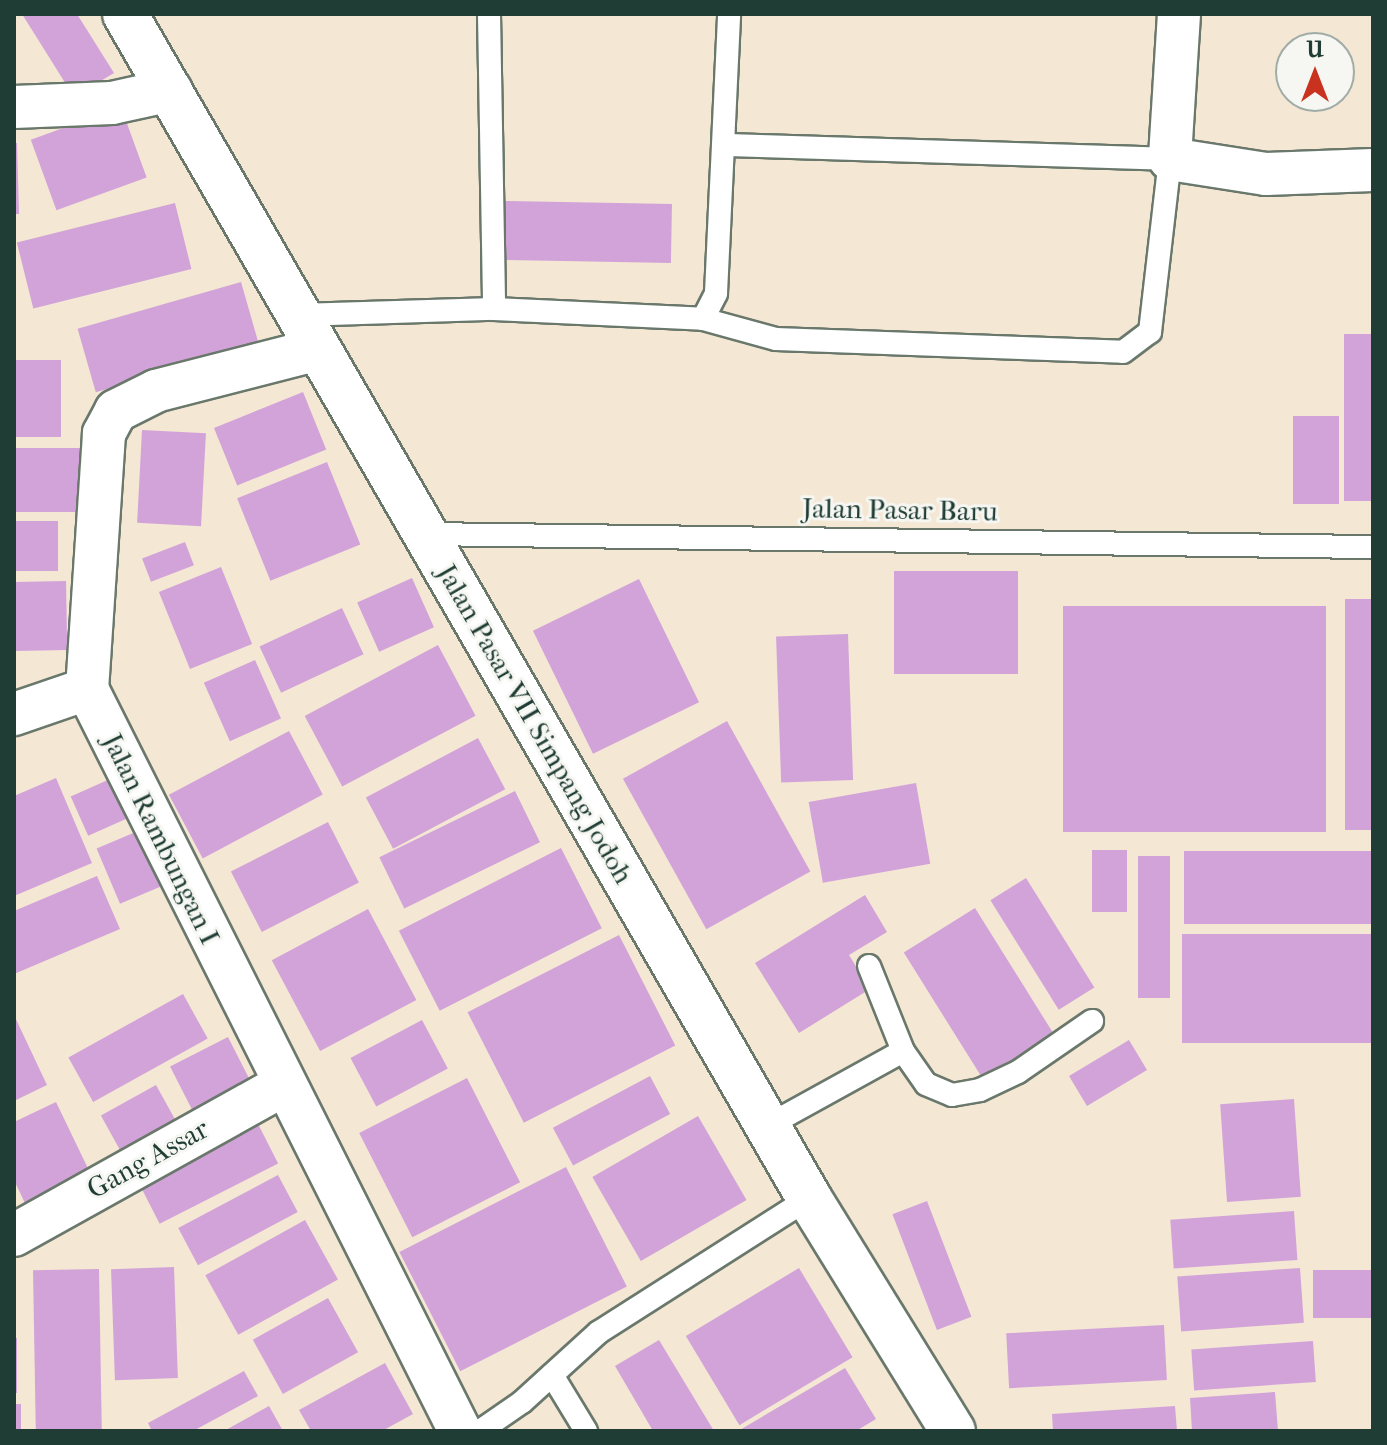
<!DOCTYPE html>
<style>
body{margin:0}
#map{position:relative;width:1387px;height:1445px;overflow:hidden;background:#f4e7d4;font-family:"IM FELL French Canon",serif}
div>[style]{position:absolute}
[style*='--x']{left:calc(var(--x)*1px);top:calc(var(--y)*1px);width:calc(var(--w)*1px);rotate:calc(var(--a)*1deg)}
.building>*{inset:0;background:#d2a3d9;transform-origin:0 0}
.roads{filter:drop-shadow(2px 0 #6a786c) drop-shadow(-2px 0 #6a786c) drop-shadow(0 2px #6a786c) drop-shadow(0 -2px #6a786c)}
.lane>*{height:22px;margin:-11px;padding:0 11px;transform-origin:11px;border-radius:11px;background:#fff}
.street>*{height:42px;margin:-21px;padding:0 21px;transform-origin:21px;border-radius:21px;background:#fff}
.primary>*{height:44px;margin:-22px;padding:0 22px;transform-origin:22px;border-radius:22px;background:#fff}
span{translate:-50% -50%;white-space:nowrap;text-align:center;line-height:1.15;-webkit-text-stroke:6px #f6f6f2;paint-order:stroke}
.street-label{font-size:28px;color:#1f3d34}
.frame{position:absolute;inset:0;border:16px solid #1f3d34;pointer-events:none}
.north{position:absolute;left:1275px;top:32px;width:80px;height:80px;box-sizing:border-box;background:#f6f6f2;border:2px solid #a0aca6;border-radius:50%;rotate:0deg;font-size:22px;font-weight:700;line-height:32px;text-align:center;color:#1f3d34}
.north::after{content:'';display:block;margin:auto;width:28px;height:36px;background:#c8321e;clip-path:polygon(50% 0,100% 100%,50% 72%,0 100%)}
</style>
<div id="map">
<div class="building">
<div style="clip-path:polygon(22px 14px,77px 14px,114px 73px,74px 97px)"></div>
<div style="left:121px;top:107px;width:75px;height:96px;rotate:70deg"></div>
<div style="clip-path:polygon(14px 143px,17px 143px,19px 214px,14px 214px)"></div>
<div style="left:505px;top:201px;width:167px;height:59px;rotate:1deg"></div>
<div style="left:175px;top:203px;width:68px;height:163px;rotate:76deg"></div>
<div style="left:241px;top:282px;width:66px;height:170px;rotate:74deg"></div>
<div style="left:1344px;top:334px;width:29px;height:167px"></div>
<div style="left:14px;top:360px;width:47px;height:77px"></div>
<div style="left:303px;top:392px;width:62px;height:96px;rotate:68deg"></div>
<div style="left:1293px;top:416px;width:46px;height:88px"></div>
<div style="left:142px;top:430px;width:64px;height:93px;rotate:3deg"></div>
<div style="left:14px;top:448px;width:74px;height:64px"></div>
<div style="left:327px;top:462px;width:89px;height:97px;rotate:68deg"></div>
<div style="left:14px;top:521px;width:44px;height:50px"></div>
<div style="left:185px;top:542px;width:25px;height:46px;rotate:69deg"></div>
<div style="left:221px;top:567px;width:83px;height:67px;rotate:68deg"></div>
<div style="left:894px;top:571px;width:124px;height:103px"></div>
<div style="left:412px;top:578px;width:54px;height:60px;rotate:66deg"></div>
<div style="left:639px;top:579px;width:137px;height:118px;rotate:64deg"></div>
<div style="left:66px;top:581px;width:69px;height:52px;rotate:89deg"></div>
<div style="left:1345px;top:599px;width:28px;height:231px"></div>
<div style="left:1063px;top:606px;width:263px;height:226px"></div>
<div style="left:342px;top:608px;width:51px;height:91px;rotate:65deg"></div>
<div style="left:848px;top:634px;width:146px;height:72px;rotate:88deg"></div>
<div style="left:438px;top:645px;width:80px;height:151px;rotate:62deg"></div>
<div style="left:255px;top:660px;width:64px;height:56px;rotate:66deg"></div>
<div style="left:727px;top:721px;width:172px;height:119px;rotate:61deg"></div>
<div style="left:289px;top:731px;width:72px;height:136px;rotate:62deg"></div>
<div style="left:478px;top:738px;width:58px;height:127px;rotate:62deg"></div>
<div style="clip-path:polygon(56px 778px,92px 863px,14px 896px,14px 796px)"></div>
<div style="left:110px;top:779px;width:43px;height:43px;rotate:66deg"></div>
<div style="left:916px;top:783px;width:82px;height:109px;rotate:80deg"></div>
<div style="left:515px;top:791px;width:57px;height:151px;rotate:64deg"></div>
<div style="left:328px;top:822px;width:68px;height:109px;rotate:63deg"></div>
<div style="left:138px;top:831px;width:60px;height:45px;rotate:67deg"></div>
<div style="left:561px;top:848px;width:90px;height:182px;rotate:63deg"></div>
<div style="left:1092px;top:850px;width:35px;height:62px"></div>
<div style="left:1184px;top:851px;width:189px;height:73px"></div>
<div style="left:1138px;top:856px;width:32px;height:142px"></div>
<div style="clip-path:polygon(97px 876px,120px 929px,14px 974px,14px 911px)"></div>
<div style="left:1026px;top:878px;width:129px;height:42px;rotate:58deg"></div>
<div style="clip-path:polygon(865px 895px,887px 932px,849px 955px,870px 989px,799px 1033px,755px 963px)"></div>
<div style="left:975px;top:908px;width:149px;height:84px;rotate:58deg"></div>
<div style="left:368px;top:909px;width:103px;height:109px;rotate:62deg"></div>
<div style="left:1182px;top:934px;width:191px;height:109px"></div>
<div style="left:619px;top:935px;width:124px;height:170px;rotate:63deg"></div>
<div style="left:183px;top:994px;width:51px;height:131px;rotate:61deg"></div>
<div style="clip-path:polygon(14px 1015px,47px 1085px,14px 1101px)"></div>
<div style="left:422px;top:1020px;width:55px;height:81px;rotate:62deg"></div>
<div style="left:228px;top:1037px;width:65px;height:65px;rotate:63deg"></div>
<div style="left:1129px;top:1040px;width:35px;height:70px;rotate:59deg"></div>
<div style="left:650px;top:1076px;width:43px;height:110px;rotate:62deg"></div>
<div style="left:467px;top:1078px;width:117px;height:121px;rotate:63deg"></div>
<div style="left:156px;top:1085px;width:56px;height:63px;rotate:61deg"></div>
<div style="left:1294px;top:1099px;width:98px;height:74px;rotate:86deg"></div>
<div style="clip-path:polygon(56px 1102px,96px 1185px,31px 1216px,14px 1180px,14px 1122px)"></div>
<div style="left:698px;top:1116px;width:97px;height:122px;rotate:60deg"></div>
<div style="left:255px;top:1118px;width:51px;height:133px;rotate:63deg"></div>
<div style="left:566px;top:1167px;width:134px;height:187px;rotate:63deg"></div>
<div style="left:278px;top:1175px;width:42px;height:113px;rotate:62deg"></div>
<div style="left:927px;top:1201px;width:124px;height:37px;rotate:69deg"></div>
<div style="left:1294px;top:1211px;width:49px;height:124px;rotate:86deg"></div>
<div style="left:305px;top:1220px;width:68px;height:114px;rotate:61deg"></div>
<div style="left:174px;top:1267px;width:111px;height:63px;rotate:88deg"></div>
<div style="left:799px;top:1268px;width:104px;height:132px;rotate:59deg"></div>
<div style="left:1300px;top:1268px;width:55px;height:123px;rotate:86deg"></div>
<div style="left:99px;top:1269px;width:161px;height:66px;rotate:89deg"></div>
<div style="left:1373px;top:1270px;width:48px;height:60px;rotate:90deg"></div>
<div style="left:328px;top:1298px;width:62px;height:86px;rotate:61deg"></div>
<div style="left:1164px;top:1325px;width:55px;height:158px;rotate:87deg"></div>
<div style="left:14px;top:1338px;width:3px;height:55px"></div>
<div style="clip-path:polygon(659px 1340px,714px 1431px,653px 1431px,615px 1366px)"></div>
<div style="left:1313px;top:1341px;width:41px;height:122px;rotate:86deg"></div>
<div style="clip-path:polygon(385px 1363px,413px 1414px,382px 1431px,311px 1431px,299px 1410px)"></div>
<div style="clip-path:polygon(845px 1368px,876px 1419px,856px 1431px,738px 1431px)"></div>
<div style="clip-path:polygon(244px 1371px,258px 1396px,193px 1431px,152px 1431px,148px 1423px)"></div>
<div style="clip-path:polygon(1275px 1392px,1278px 1431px,1192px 1431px,1190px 1398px)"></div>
<div style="left:14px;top:1404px;width:7px;height:27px"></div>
<div style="clip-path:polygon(269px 1406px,283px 1431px,224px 1431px)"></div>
<div style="clip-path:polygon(1175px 1406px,1177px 1431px,1053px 1431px,1052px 1414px)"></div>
</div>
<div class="roads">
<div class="lane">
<div style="--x:489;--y:14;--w:295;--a:89"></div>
<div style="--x:299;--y:315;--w:195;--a:-1.8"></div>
<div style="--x:494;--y:309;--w:209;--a:2.7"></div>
<div style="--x:703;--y:319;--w:29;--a:-63"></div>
<div style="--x:716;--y:293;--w:279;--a:-87.3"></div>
<div style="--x:703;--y:319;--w:76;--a:15.3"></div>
<div style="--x:776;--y:339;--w:347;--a:2.1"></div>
<div style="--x:1123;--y:352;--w:34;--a:-37"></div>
<div style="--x:1150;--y:332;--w:174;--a:-83.4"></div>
<div style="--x:1170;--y:159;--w:447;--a:-178.2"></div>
<div style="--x:425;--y:534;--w:948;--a:0.79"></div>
<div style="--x:869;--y:966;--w:92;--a:68.2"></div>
<div style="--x:903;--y:1051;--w:40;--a:55.1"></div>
<div style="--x:926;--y:1084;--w:28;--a:23"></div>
<div style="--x:952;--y:1095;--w:28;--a:-10"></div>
<div style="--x:980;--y:1090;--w:42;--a:-25.3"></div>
<div style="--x:1018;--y:1072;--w:90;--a:-34.6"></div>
<div style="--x:767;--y:1126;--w:155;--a:-28.9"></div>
<div style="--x:552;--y:1375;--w:66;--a:58.7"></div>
<div style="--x:480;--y:1431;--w:51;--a:-34.6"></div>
<div style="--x:522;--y:1402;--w:104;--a:-42.3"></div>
<div style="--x:599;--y:1332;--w:249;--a:-32.5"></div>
</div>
<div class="street">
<div style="--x:1179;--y:14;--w:145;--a:93.6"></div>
<div style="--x:1170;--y:159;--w:97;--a:8.9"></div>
<div style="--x:1266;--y:174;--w:107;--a:-2.1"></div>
<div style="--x:14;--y:107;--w:98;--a:-2.3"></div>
<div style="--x:112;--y:103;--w:60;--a:-12.4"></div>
<div style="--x:319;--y:349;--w:168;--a:165.6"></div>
<div style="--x:156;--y:391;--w:45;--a:153.4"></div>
<div style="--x:116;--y:411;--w:26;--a:118"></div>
<div style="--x:104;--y:434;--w:256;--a:93.8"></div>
<div style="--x:87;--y:689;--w:830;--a:63.31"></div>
<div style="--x:14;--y:714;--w:77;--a:-18.9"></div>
<div style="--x:14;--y:1235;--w:309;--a:-29.1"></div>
</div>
<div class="primary">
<div style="--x:125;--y:14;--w:1367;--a:59.98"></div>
<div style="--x:809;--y:1198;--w:274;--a:58.3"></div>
</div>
</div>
<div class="street-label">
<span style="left:900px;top:510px;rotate:1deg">Jalan Pasar Baru</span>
<span style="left:535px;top:724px;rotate:60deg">Jalan Pasar VII Simpang Jodoh</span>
<span style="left:161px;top:839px;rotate:64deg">Jalan Rambungan I</span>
<span style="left:148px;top:1159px;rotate:-29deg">Gang Assar</span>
</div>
<div class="frame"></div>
<div class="north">U</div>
</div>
